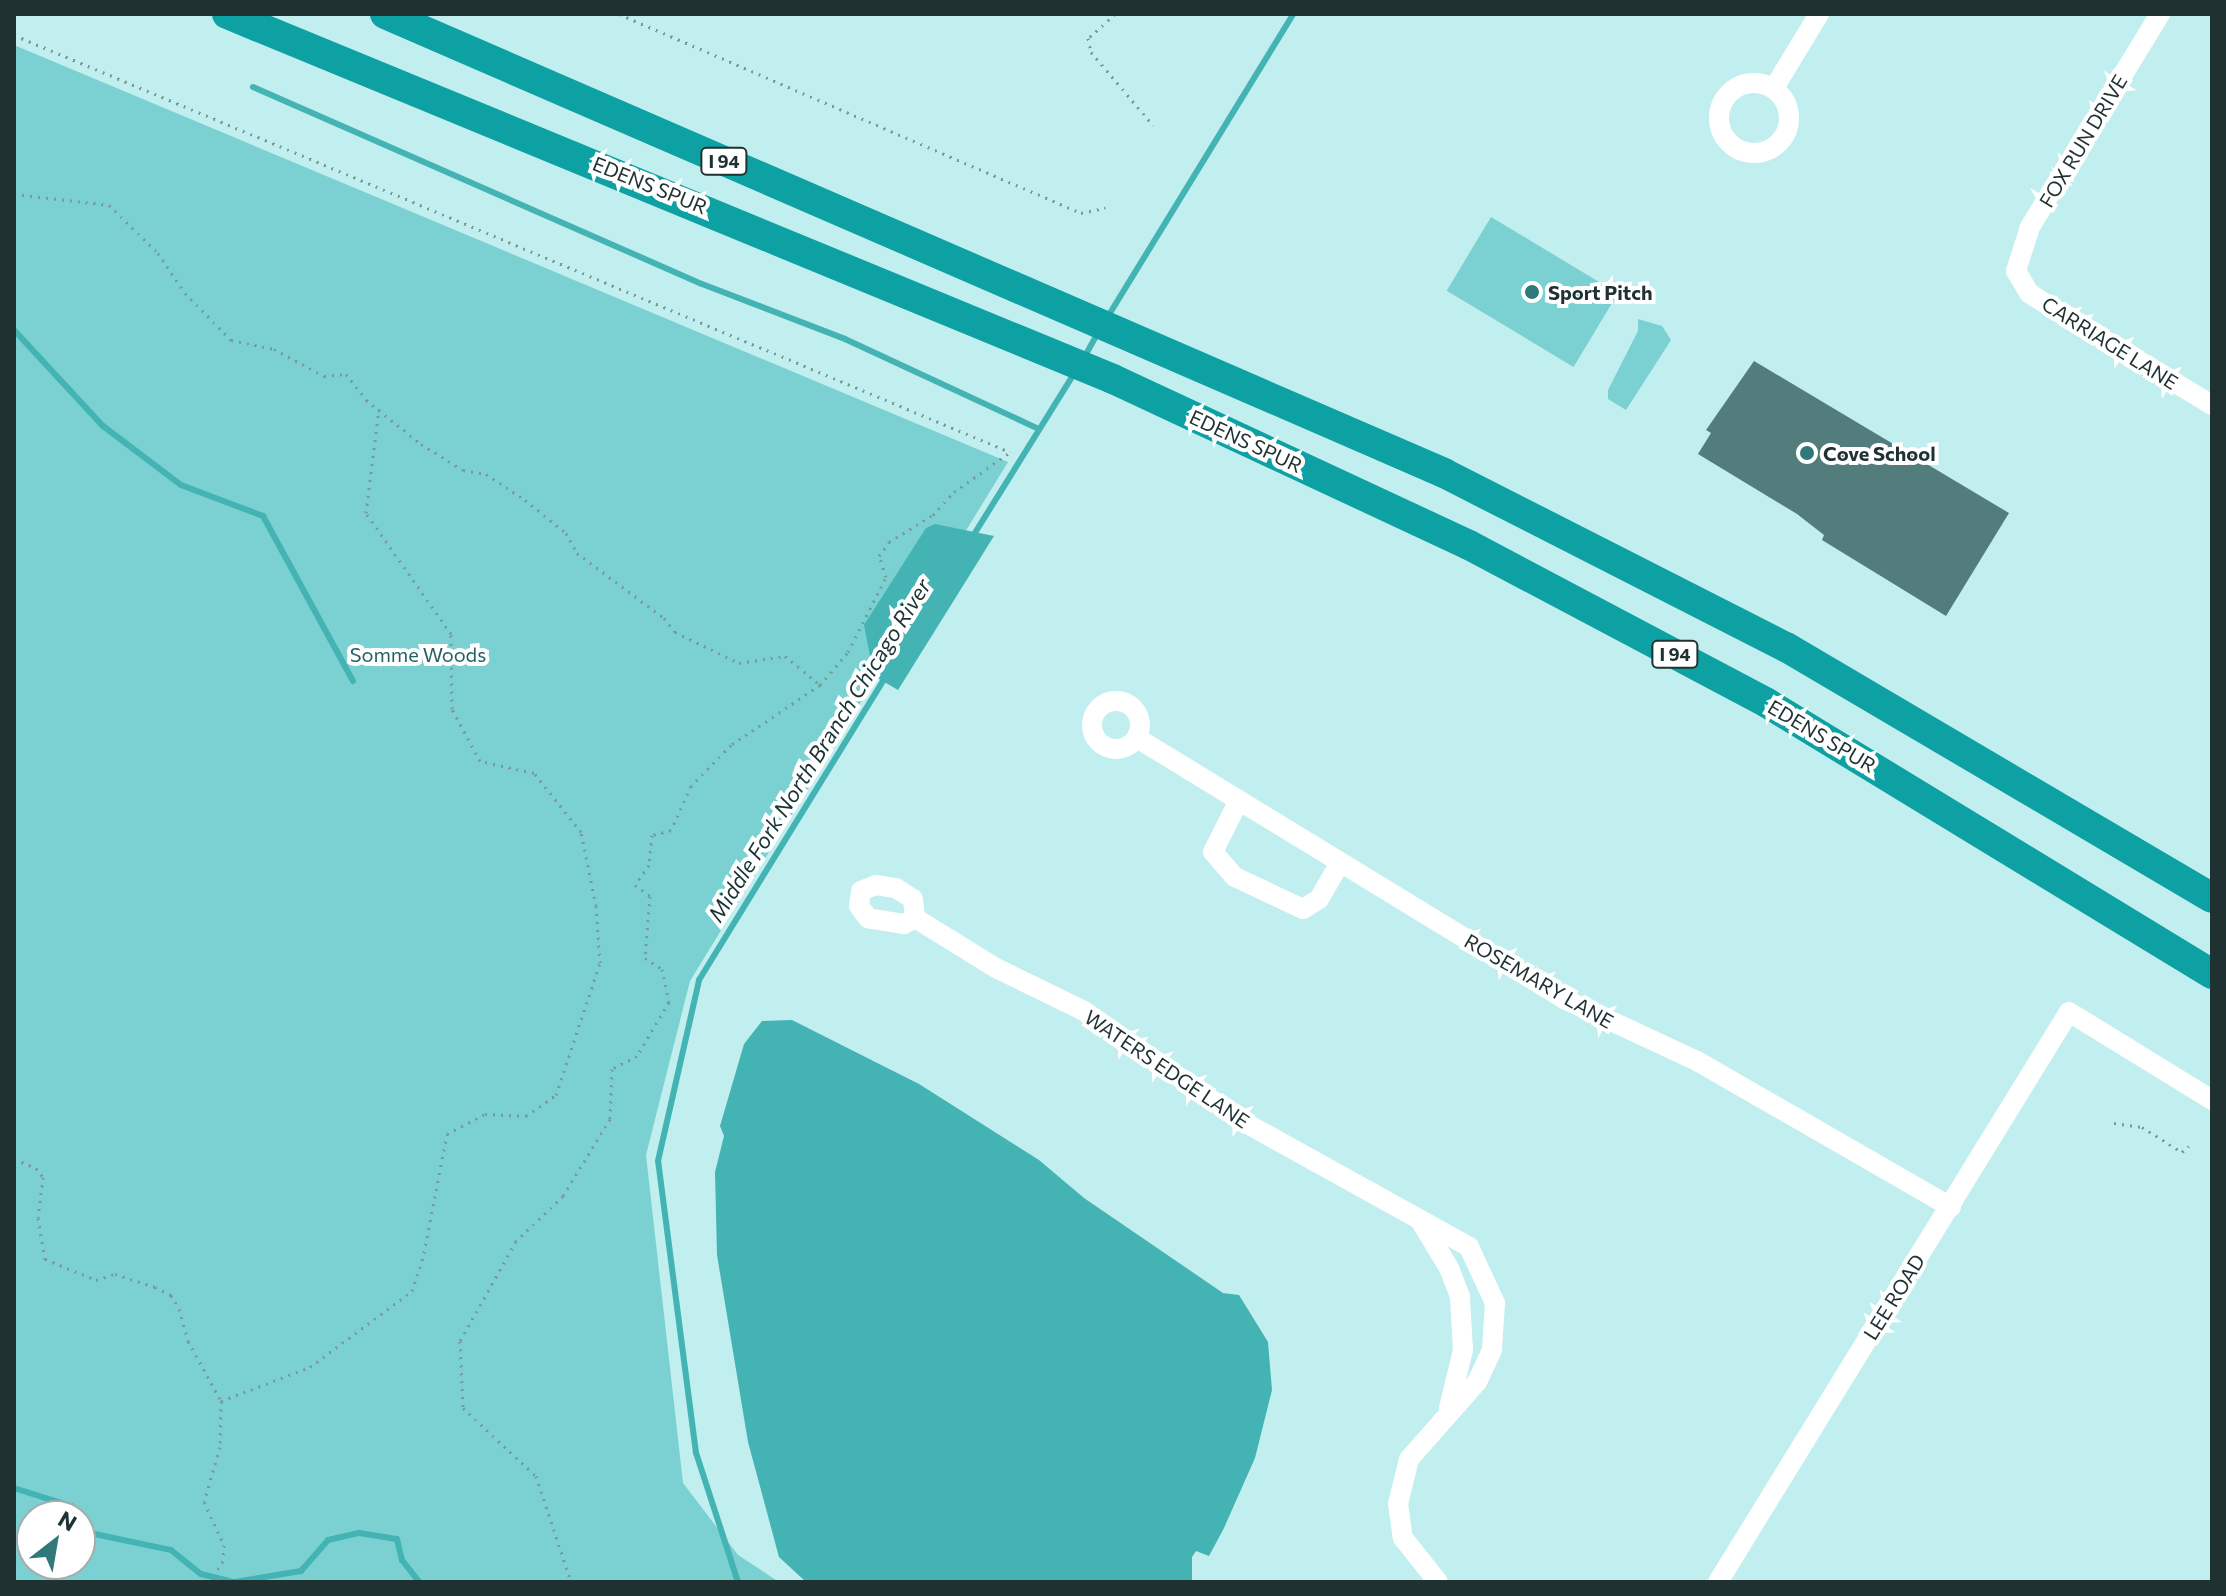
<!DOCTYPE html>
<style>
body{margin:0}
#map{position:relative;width:2226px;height:1596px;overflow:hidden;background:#c1eeee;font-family:Commissioner,sans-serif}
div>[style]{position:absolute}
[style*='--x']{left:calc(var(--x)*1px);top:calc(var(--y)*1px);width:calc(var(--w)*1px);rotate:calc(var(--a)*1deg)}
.green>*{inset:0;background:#7bd0d1;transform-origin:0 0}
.water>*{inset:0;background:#44b3b4}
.stream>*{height:6px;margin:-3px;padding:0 3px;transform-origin:3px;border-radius:3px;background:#44b3b4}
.building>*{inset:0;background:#537d7d}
.path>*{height:3px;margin-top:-1.5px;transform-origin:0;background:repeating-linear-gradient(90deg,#799a9a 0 2px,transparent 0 8px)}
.minor>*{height:20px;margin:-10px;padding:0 10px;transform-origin:10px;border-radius:10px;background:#fff}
.minor>.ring{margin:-10px;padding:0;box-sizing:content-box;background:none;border:20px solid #fff;border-radius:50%}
.highway>*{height:30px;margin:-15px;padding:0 15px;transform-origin:15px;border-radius:15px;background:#0ea1a3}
.dots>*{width:22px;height:22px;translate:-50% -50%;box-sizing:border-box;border:4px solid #fff;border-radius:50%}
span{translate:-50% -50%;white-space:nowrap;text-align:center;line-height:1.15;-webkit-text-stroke:8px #fff;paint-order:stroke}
.shield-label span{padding:2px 6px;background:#fff;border:2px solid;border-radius:6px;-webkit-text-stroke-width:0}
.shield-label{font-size:18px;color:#1f3131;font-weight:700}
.street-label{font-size:20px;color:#1f3131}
.poi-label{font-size:20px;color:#1f3131;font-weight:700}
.left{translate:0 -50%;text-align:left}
.park-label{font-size:20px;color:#256162}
.water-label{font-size:22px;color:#1a3333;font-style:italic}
.frame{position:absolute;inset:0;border:16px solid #1f3131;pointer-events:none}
.north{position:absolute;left:16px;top:1500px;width:80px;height:80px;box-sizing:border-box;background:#fff;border:2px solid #a5adad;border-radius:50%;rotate:31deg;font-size:22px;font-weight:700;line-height:32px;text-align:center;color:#1f3131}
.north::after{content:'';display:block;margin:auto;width:28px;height:36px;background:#30797a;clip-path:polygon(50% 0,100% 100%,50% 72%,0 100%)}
</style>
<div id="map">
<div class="green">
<div style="clip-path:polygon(evenodd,14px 45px,1008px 462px,690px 981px,646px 1155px,683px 1483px,738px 1555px,779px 1582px,14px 1582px,14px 45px,32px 1516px,80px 1516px,80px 1564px,32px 1564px,32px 1516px)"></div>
<div style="left:1491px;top:217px;width:148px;height:86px;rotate:31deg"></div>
<div style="clip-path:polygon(1638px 319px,1662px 326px,1671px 340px,1626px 410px,1608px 399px,1608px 390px,1638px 331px)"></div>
</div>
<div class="water">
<div style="clip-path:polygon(935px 524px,994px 536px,898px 690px,874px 676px,864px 625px,926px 528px)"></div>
<div style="clip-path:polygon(792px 1020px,919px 1084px,1039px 1160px,1084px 1198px,1223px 1293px,1239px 1295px,1268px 1342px,1272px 1390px,1255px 1458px,1224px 1528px,1209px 1556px,1196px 1551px,1192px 1557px,1192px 1582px,806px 1582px,779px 1557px,748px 1442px,717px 1255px,715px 1172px,724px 1136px,720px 1126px,744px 1044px,762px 1021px)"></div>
</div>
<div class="stream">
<div style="--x:253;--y:87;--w:490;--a:23.7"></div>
<div style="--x:702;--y:284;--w:153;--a:21"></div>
<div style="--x:845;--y:339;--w:214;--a:24.9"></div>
<div style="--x:1107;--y:318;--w:356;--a:-58.5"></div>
<div style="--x:14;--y:330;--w:131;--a:47.2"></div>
<div style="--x:103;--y:426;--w:98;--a:37.1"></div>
<div style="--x:181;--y:485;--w:88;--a:20.7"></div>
<div style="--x:263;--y:516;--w:188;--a:61.4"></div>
<div style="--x:1085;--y:356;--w:29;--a:-61"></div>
<div style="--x:973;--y:536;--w:193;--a:-58.1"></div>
<div style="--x:14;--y:1488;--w:60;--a:17.5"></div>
<div style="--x:71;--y:1506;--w:12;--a:55"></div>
<div style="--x:80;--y:1519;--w:17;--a:54"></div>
<div style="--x:90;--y:1533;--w:83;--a:11.9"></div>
<div style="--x:171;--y:1550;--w:38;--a:39"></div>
<div style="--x:201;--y:1574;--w:33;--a:14"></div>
<div style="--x:235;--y:1582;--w:67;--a:-9.5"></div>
<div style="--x:301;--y:1571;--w:41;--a:-48.9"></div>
<div style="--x:328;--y:1540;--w:32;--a:-13"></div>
<div style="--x:359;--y:1533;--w:38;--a:9"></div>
<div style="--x:397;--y:1539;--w:22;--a:77"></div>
<div style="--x:402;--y:1560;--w:28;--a:52"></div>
<div style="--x:738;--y:1582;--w:136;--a:-108"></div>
<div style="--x:696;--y:1453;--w:294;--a:-97.4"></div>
<div style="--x:658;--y:1161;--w:186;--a:-77.2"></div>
<div style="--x:699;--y:980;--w:358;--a:-58.4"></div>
</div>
<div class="building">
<div style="clip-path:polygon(1754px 361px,2009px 513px,1946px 616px,1822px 540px,1824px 535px,1797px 514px,1698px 454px,1711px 433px,1706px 430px)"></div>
</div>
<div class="path">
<div style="--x:619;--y:14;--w:503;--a:23.3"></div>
<div style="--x:1081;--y:213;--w:25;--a:-12"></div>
<div style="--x:1115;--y:14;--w:36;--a:138"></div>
<div style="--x:1088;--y:38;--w:14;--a:78"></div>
<div style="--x:1091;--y:52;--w:96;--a:49.7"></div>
<div style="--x:14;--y:35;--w:1080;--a:22.72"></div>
<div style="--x:14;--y:194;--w:96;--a:6.6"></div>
<div style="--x:109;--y:205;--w:69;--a:44.4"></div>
<div style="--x:158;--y:253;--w:48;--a:56"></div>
<div style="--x:185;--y:293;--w:66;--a:45.6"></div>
<div style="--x:231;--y:340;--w:44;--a:11.8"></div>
<div style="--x:274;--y:349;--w:57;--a:28.4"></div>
<div style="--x:324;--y:376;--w:22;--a:-5"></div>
<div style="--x:346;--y:374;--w:33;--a:52"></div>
<div style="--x:366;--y:400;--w:70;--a:38.7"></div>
<div style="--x:421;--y:444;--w:49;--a:31.8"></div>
<div style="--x:463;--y:470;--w:23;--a:10"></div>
<div style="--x:486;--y:474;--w:47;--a:33.7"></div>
<div style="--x:525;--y:500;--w:53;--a:38.8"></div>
<div style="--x:566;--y:533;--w:23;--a:61"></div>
<div style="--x:577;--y:553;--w:109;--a:36.8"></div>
<div style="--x:664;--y:618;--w:18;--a:52"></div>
<div style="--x:675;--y:632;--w:71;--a:25.8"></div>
<div style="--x:739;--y:663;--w:47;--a:-8.7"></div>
<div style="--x:785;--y:656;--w:45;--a:39.6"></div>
<div style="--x:820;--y:685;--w:107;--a:146"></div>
<div style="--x:731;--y:745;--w:57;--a:134.3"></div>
<div style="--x:691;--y:786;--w:48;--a:114.4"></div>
<div style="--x:671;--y:830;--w:20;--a:165"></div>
<div style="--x:652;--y:835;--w:30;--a:96"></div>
<div style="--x:649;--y:865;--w:24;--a:125"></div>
<div style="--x:635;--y:885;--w:19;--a:36"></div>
<div style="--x:650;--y:896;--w:62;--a:94.6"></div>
<div style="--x:645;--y:958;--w:20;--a:33"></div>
<div style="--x:662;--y:969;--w:34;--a:78"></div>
<div style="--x:669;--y:1002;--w:63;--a:120.7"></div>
<div style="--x:637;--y:1056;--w:28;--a:153"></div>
<div style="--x:612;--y:1069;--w:50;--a:92.3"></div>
<div style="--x:610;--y:1119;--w:90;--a:121.4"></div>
<div style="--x:563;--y:1196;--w:65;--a:136.2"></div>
<div style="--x:516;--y:1241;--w:115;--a:119.2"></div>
<div style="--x:460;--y:1341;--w:67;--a:87.4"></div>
<div style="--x:463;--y:1408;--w:100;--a:43"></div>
<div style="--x:536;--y:1476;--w:112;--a:71.7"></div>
<div style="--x:820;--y:685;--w:43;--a:-49.7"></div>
<div style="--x:848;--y:652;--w:84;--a:-63.1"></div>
<div style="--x:886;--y:577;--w:22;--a:-108"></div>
<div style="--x:879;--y:556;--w:17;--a:-54"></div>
<div style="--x:889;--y:542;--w:52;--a:-31.5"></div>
<div style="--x:933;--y:515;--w:31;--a:-48"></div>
<div style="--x:954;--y:492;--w:69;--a:-35.5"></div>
<div style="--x:2114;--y:1123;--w:28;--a:8"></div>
<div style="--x:2142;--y:1127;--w:47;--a:32"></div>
<div style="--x:2182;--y:1152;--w:9;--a:-41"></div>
<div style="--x:14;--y:1159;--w:24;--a:22"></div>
<div style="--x:36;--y:1168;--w:11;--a:52"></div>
<div style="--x:43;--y:1177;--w:41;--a:97"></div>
<div style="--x:38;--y:1218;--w:42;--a:80.3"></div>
<div style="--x:45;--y:1259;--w:55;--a:22.4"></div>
<div style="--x:96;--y:1280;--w:20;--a:-18"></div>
<div style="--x:115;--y:1274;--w:42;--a:18"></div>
<div style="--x:155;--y:1287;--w:18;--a:27"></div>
<div style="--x:171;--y:1295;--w:16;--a:60"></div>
<div style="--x:179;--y:1309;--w:33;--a:74"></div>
<div style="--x:188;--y:1341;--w:68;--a:61.2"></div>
<div style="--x:221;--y:1401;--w:46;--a:91.2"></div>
<div style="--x:220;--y:1447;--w:57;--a:106.2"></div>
<div style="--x:204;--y:1502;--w:47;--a:65.1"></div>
<div style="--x:224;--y:1545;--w:16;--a:94"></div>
<div style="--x:223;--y:1561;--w:25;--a:122"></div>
<div style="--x:221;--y:1401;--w:95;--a:-20.9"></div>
<div style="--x:310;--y:1367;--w:127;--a:-36.7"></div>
<div style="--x:412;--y:1291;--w:40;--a:-72"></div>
<div style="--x:424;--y:1253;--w:121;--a:-79.1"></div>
<div style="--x:447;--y:1134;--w:43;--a:-27.8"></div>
<div style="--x:485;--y:1114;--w:41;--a:2.8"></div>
<div style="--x:526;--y:1116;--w:37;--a:-35"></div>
<div style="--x:556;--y:1095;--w:139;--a:-71.6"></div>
<div style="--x:600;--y:963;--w:57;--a:-94"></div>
<div style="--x:596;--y:906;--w:76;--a:-101.5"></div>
<div style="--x:581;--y:832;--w:75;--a:-128.5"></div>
<div style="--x:534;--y:773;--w:55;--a:-167.5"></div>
<div style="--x:480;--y:761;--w:59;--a:-118.3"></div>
<div style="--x:452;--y:709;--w:75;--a:-90.8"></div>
<div style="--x:451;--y:634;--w:148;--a:-125.1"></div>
<div style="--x:366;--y:513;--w:105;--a:-82.9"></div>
</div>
<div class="minor">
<div style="--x:2160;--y:14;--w:250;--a:121.4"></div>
<div style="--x:2030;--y:227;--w:46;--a:107.7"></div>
<div style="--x:2016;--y:271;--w:26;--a:59"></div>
<div style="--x:2029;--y:293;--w:31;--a:33"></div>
<div style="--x:2055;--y:310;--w:184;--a:31.2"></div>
<div class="ring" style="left:1719px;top:83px;width:50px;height:50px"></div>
<div style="--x:1774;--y:88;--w:87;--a:-58.7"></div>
<div class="ring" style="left:1092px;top:701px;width:28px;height:28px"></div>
<div style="--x:1137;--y:738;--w:503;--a:31.41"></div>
<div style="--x:1566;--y:1000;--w:145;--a:25"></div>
<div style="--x:1697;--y:1061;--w:293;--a:29.9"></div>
<div style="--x:1239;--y:800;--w:58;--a:116.6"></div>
<div style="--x:1213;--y:852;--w:33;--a:49"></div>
<div style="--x:1235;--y:877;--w:75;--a:25.2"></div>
<div style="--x:1303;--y:909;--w:19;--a:-32"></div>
<div style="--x:1319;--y:899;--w:42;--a:-59.7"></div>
<div style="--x:915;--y:918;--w:13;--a:151"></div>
<div style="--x:904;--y:924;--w:36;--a:-171"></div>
<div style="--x:868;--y:918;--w:15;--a:-127"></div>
<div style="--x:859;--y:906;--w:15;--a:-82"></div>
<div style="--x:861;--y:891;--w:16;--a:-22"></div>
<div style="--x:876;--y:885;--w:20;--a:9"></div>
<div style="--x:896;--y:888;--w:20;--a:33"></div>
<div style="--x:913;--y:899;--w:19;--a:84"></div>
<div style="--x:915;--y:918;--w:95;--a:31.7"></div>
<div style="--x:996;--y:968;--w:98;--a:26"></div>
<div style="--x:1084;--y:1011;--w:193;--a:34.8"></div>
<div style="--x:1242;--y:1121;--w:260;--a:29"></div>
<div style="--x:1469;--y:1247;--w:62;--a:65.1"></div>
<div style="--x:1495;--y:1303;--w:47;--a:93.7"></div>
<div style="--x:1492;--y:1350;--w:35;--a:115"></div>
<div style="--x:1477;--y:1382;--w:103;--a:131.4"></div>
<div style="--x:1409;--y:1459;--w:46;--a:103.7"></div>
<div style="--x:1398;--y:1504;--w:34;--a:82"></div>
<div style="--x:1403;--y:1538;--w:56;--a:51.5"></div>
<div style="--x:1420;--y:1220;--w:56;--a:58.9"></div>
<div style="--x:1449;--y:1268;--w:31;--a:69"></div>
<div style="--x:1460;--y:1297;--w:53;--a:86.8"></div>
<div style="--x:1463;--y:1350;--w:60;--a:103.6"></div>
<div style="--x:1718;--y:1582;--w:669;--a:-58.38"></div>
<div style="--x:2069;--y:1012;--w:168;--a:31.6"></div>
</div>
<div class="highway">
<div style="--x:227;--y:14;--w:958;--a:22.39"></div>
<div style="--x:1113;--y:379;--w:393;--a:25"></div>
<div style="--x:1469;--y:545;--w:337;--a:27.9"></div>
<div style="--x:1767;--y:703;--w:521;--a:31.34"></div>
<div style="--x:385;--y:14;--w:1154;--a:23.43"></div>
<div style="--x:1444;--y:473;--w:384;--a:27"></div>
<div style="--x:1786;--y:647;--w:494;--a:30.5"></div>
</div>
<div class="dots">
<div style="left:1532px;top:292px;background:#30797a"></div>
<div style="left:1807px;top:453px;background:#30797a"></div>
</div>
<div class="shield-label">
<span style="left:724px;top:161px">I 94</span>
<span style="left:1675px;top:654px">I 94</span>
</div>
<div class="street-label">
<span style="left:2083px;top:141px;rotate:-59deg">FOX RUN DRIVE</span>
<span style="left:650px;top:185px;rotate:22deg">EDENS SPUR</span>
<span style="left:2110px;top:343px;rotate:32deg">CARRIAGE LANE</span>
<span style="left:1246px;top:441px;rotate:25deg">EDENS SPUR</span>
<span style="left:1822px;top:736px;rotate:31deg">EDENS SPUR</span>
<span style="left:1539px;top:981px;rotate:30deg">ROSEMARY LANE</span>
<span style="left:1167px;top:1069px;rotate:34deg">WATERS EDGE LANE</span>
<span style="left:1894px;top:1297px;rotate:-58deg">LEE ROAD</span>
</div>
<div class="poi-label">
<span class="left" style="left:1548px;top:292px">Sport Pitch</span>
<span class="left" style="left:1823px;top:453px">Cove School</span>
</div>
<div class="park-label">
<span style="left:418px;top:654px">Somme Woods</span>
</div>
<div class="water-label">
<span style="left:819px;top:750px;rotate:-58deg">Middle Fork North Branch Chicago River</span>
</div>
<div class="frame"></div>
<div class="north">N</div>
</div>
